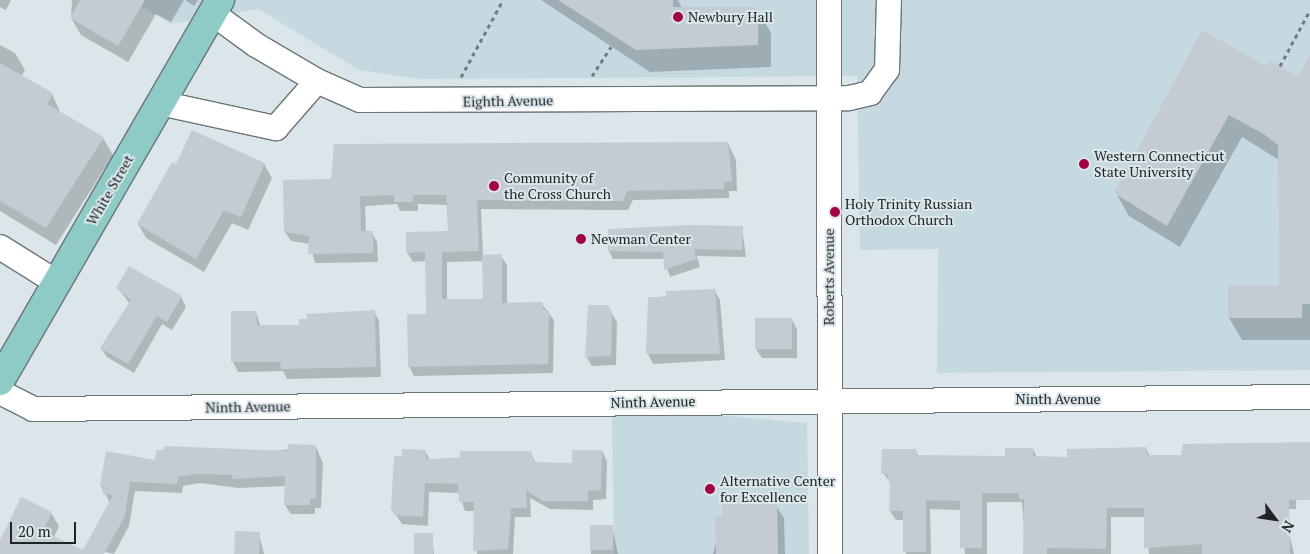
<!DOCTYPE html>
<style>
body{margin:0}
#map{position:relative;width:1310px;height:554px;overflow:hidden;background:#dae6e9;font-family:"PT Serif",serif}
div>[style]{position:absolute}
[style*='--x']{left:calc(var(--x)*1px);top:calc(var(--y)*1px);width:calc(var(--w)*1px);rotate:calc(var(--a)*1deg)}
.built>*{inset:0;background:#c6d9e0}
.shadow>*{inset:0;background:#0003}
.building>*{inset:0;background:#c4cbd3;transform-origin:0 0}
.path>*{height:3px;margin-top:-1.5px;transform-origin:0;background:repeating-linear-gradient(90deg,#747c7e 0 4px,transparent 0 8px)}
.roads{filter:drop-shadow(1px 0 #6b7579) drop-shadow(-1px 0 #6b7579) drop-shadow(0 1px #6b7579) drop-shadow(0 -1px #6b7579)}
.minor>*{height:24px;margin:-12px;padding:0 12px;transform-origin:12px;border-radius:12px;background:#fff}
.major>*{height:28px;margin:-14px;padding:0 14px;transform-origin:14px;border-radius:14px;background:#8ecbc7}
.dots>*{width:14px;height:14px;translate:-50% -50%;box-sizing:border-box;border:2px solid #dae6e9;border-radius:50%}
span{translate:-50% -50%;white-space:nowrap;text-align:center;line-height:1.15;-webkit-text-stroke:4px #dae6e9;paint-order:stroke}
.poi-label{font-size:14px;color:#202426}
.left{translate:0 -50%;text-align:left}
.street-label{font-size:14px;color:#202426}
.north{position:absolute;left:1250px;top:494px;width:50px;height:50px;-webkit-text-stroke:4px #dae6e9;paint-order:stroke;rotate:121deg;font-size:14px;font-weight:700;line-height:20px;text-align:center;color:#202426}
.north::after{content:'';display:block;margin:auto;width:18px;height:22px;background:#202426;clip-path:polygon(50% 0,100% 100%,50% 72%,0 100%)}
.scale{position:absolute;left:10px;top:522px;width:66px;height:22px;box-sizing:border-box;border:2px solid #202426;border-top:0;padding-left:6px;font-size:15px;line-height:18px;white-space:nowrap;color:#202426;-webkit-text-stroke:4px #dae6e9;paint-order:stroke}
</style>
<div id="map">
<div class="built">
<div style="clip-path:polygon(130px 0,1310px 0,1310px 370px,937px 373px,938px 249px,860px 250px,857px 76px,420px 79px,359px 70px,258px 9px,171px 24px)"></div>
<div style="clip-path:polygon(612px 416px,728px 416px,807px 423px,809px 554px,614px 554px)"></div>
</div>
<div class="shadow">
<div style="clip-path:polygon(0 0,11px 0,6px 10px,0 7px)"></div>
<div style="clip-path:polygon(72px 0,184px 0,171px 22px,156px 14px,128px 62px,81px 35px,71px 18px)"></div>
<div style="clip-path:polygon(185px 0,198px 0,194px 6px)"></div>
<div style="clip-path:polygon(541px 0,678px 0,682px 8px,758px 10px,771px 33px,771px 67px,650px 72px)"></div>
<div style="clip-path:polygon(0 45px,15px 53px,25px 70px,21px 77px,52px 94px,61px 114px,103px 138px,113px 155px,56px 245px,0 211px)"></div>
<div style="clip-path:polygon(1310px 57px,1310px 340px,1242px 340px,1229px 318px,1281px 286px,1279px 160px,1242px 137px,1180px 247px,1129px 216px,1116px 193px,1266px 68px,1298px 78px)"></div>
<div style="clip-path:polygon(evenodd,728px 143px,736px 160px,737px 191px,729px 191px,729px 198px,633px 200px,628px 210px,481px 209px,483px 256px,501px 256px,507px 265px,507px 304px,542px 304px,554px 320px,553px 373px,414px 376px,409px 366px,427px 315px,427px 261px,413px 262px,407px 252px,449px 232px,448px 205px,418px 204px,418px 211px,400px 211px,397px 204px,365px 206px,366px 233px,372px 232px,377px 242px,378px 262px,315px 263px,310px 244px,291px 241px,285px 232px,332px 180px,728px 143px,483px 261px,484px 300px,447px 300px,447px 262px,483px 261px)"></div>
<div style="clip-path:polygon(264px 164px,272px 178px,248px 230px,232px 223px,204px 272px,146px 238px,138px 224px,177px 166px)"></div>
<div style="clip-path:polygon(742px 227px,746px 257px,697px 256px,700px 267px,670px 277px,664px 259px,613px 259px,609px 251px,609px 230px)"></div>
<div style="clip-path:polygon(118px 288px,181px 297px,186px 307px,172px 330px,162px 324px,134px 373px,107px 357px,101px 348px,130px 304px)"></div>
<div style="clip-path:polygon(715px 291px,720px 300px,725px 360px,653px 364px,648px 354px,649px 298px)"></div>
<div style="clip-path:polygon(607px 306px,617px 322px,616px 365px,592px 366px,586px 356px)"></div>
<div style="clip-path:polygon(374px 311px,379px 321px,381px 377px,287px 379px,283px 371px,238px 372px,233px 362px,232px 313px,256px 313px,261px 327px,300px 326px)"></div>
<div style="clip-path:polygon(792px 320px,797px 329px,797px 358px,762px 358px,756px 349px)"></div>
<div style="clip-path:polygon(1310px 442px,1310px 476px,1297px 476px,1296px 509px,1215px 511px,1289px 532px,1294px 554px,1149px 554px,1145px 517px,1111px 517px,1111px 554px,1026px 554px,1022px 502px,987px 502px,987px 554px,965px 554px,961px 510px,930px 509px,931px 554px,906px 554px,904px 520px,896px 520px,890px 511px,891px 483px,883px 473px,915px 450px,919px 457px,1006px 458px,1033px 449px,1037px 457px,1068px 458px,1146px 448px,1150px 457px,1182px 456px)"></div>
<div style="clip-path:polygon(316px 447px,323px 463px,321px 508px,315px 508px,315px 514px,291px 514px,285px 505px,286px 486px,239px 488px,200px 483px,183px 486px,182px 493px,135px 491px,129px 526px,114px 554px,101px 551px,110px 503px,101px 486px,157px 462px)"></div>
<div style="clip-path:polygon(425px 451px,430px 460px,530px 452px,536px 463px,574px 465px,602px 451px,607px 461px,606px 499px,593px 500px,593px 510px,550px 509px,530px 498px,531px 517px,515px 517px,513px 554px,477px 554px,475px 511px,465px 511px,459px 493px,429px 492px,428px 526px,402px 524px,392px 509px,403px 457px)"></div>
<div style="clip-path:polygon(770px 497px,784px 518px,785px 554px,713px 554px,723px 517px)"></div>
<div style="clip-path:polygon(51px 513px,59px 526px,54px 537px,89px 554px,0 554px,0 543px)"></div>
<div style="clip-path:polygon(591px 526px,612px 526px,618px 554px,591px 554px)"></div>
<div style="clip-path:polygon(259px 534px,264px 554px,235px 554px)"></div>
<div style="clip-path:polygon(432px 534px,434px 554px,415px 554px)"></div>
</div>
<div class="building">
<div style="clip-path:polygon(80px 0,145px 0,118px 46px,70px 18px)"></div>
<div style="clip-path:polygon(558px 0,673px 0,673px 7px,750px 7px,758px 9px,758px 45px,636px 50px)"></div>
<div style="clip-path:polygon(1202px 30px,1266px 66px,1269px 60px,1298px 76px,1310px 54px,1310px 304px,1302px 304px,1302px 318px,1228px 318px,1228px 286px,1279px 285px,1278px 145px,1265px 135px,1229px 115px,1167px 226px,1114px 193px)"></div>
<div style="clip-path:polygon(0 63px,53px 93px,47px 104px,104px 137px,46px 228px,0 201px)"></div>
<div style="clip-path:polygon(192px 130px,265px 163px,241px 217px,224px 210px,196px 259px,137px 224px,172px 162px,176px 164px)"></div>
<div style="clip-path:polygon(728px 142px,732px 182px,724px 182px,724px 189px,627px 191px,623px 201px,477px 200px,479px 251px,442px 252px,442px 299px,483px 299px,482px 255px,502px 254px,502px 303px,543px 302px,543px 310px,549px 310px,548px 364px,408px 367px,407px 314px,426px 314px,425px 252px,406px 253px,406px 232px,448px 231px,446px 195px,413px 195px,413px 202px,394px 202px,394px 195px,360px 196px,361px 231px,373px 231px,373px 253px,308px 254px,309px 236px,284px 232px,283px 180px,331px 179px,334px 144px)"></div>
<div style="clip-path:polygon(692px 225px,743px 226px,742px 250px,694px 249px,697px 259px,664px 270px,663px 252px,608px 251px,608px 229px)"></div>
<div style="clip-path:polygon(129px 266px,182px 296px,167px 322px,157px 316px,128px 364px,100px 348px,131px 300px,116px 288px)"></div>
<div style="clip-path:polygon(715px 289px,720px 354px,646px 354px,648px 297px,666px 297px,666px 291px)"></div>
<div style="clip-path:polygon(588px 305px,608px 305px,612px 312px,611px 356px,585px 357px)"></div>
<div style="clip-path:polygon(375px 310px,376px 367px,281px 369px,280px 362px,231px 362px,231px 311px,256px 311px,257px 325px,299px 325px,299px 319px,307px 319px,307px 314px)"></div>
<div style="left:755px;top:318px;width:37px;height:31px"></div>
<div style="clip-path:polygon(1310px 442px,1310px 500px,1289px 500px,1290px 554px,1202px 554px,1202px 544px,1144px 548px,1144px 508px,1107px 508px,1106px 549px,1047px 548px,1047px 554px,1023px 554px,1024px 499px,1019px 499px,1019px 493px,982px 493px,982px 548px,960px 548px,960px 501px,926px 500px,926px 552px,903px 552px,903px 511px,889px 511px,890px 485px,887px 474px,881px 474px,882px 449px,916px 449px,916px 455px,1005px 456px,1005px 448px,1033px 448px,1033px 456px,1067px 457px,1067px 449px,1146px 447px,1147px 455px,1181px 455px,1183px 444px)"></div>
<div style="clip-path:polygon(288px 444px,316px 445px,316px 498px,310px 499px,310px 505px,284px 505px,285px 476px,232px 479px,233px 475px,194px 474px,178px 477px,177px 484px,130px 482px,125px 516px,104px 554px,0 554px,0 540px,21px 497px,52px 512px,43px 531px,83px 550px,113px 495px,103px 494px,104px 487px,100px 486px,106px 451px,155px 460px,156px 450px,164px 450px,164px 446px,288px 451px)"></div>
<div style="clip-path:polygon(402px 449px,426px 450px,426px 459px,460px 458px,460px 451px,531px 451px,534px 462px,572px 463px,572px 450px,602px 450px,601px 490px,588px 491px,588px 501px,543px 501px,526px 490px,527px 508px,511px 508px,508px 549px,473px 551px,474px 502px,459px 502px,458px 484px,425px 483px,423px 517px,395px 515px,391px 509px,394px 456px,402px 456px)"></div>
<div style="clip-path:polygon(770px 495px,770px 503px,777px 503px,778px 554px,716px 554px,715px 516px,722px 516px,722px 500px)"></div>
<div style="left:590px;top:525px;width:23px;height:25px"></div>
<div style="left:235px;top:531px;width:25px;height:23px;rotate:2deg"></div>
<div style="left:414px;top:533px;width:19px;height:21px"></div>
</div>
<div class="path">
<div style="--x:1280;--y:66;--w:64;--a:-61.8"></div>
<div style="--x:592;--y:76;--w:35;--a:-57"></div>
<div style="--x:461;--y:77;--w:88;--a:-61.4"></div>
</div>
<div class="roads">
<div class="minor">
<div style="--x:829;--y:0;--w:554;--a:89.9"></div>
<div style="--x:212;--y:13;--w:54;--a:36"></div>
<div style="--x:256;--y:45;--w:71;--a:30.5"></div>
<div style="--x:317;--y:81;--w:47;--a:23.8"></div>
<div style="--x:360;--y:100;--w:489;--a:-0.2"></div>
<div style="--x:849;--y:98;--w:22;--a:-13"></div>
<div style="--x:870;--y:93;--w:29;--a:-54"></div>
<div style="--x:887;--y:70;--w:70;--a:-88.4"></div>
<div style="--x:160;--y:103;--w:119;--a:12.2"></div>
<div style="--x:276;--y:128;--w:62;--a:-48.9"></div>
<div style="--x:0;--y:247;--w:66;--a:32"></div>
<div style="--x:0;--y:392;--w:37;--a:27"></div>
<div style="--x:33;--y:409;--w:1277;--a:-0.54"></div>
</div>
<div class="major">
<div style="--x:0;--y:381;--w:440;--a:-60"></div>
</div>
</div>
<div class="dots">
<div style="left:678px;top:17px;background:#a10443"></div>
<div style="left:1084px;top:164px;background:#a10443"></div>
<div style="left:494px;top:186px;background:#a10443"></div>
<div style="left:835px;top:212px;background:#a10443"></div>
<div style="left:581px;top:239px;background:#a10443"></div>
<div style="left:710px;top:489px;background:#a10443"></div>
</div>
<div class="poi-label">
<span class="left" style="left:688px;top:17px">Newbury Hall</span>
<span class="left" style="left:1094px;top:164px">Western Connecticut<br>State University</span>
<span class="left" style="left:504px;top:186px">Community of<br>the Cross Church</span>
<span class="left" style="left:845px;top:212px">Holy Trinity Russian<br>Orthodox Church</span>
<span class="left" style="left:591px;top:239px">Newman Center</span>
<span class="left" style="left:720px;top:489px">Alternative Center<br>for Excellence</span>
</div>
<div class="street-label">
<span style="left:508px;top:101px;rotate:-1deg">Eighth Avenue</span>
<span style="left:110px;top:190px;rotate:-60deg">White Street</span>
<span style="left:829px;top:277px;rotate:-90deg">Roberts Avenue</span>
<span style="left:1058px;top:399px">Ninth Avenue</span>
<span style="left:653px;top:402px;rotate:-1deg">Ninth Avenue</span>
<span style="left:248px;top:407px;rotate:-1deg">Ninth Avenue</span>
</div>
<div class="north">N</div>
<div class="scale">20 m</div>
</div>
